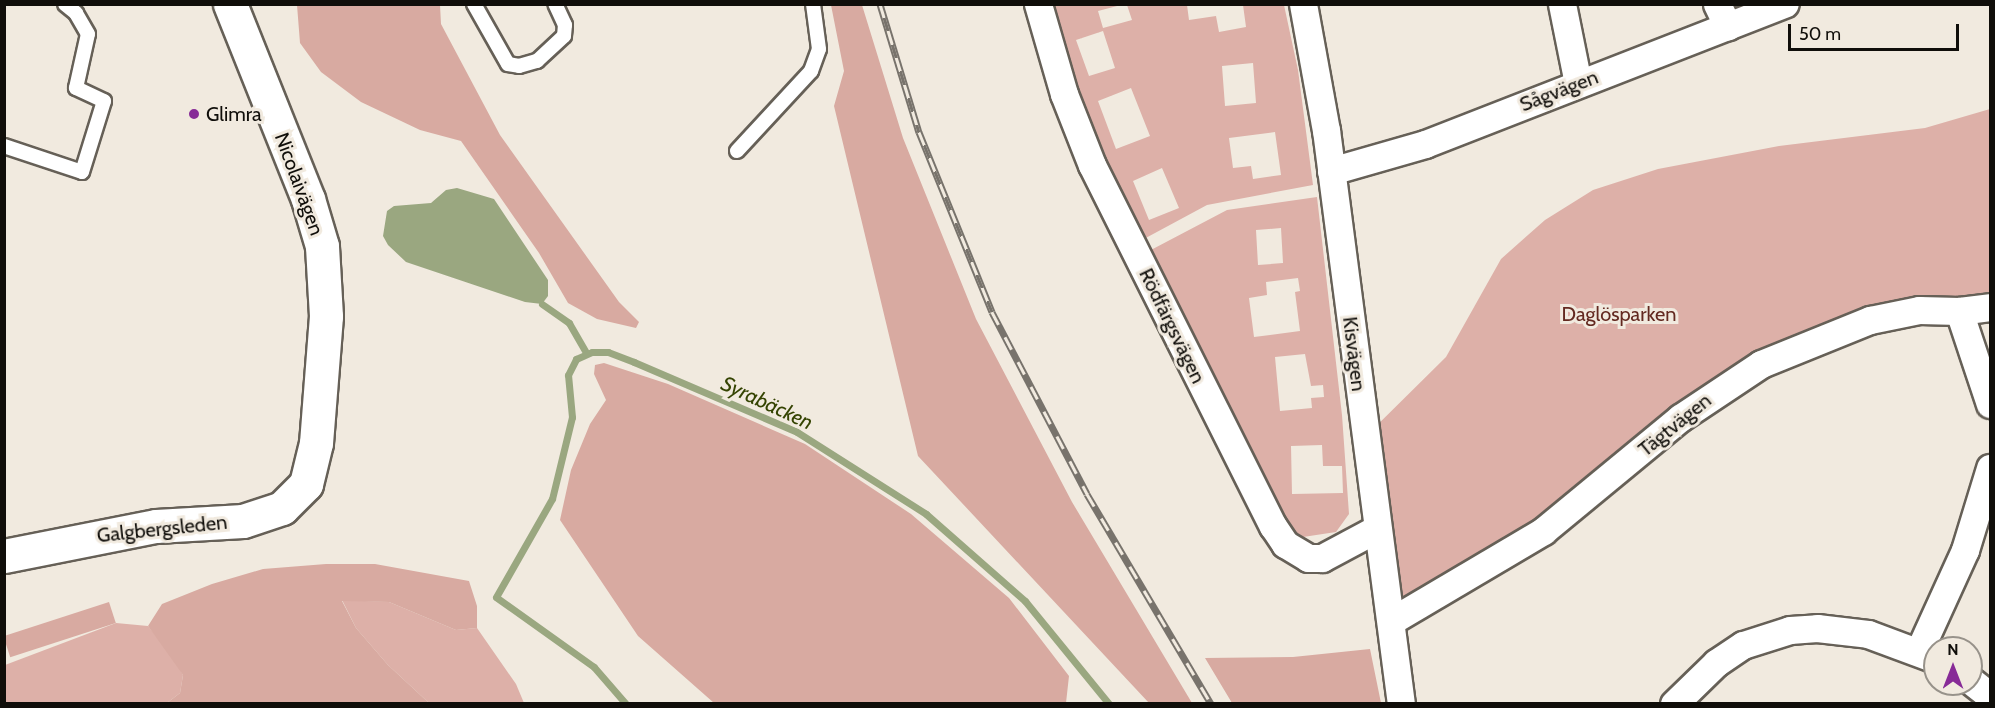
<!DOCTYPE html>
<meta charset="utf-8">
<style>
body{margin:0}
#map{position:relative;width:1995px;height:708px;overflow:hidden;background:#f1eadf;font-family:Cabin,sans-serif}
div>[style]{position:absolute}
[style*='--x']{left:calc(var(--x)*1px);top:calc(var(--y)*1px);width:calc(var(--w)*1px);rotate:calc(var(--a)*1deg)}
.green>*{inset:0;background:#ddb0a8}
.forest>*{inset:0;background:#d8aaa1;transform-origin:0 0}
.water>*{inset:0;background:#9aa780}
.stream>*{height:7px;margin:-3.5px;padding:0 3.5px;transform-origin:3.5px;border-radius:3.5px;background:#9aa780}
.roads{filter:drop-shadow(2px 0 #666057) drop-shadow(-2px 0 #666057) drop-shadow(0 2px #666057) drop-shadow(0 -2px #666057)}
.lane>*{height:14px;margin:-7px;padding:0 7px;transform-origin:7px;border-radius:7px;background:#fff}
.street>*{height:27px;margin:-13.5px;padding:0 13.5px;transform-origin:13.5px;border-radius:13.5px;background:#fff}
.secondary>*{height:33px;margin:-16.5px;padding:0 16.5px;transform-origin:16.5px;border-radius:16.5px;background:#fff}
.rail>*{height:7px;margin-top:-3.5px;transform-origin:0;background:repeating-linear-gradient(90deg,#f1eadf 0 14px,#78736c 0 28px);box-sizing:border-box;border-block:2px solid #78736c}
.dots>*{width:16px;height:16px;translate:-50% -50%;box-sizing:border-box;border:3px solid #f1eadf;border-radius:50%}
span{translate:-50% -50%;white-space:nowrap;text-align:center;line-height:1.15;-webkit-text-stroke:6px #f1eadf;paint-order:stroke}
.street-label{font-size:20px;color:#100e0a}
.poi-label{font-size:20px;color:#100e0a}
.left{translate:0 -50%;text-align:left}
.park-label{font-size:20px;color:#632920}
.water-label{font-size:21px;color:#354403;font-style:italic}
.frame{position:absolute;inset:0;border:6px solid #100e0a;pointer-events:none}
.north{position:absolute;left:1923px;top:636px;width:60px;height:60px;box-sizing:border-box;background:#f1eadf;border:2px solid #97928a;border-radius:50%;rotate:0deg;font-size:16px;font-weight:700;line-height:24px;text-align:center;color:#100e0a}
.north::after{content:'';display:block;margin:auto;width:21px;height:27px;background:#872b97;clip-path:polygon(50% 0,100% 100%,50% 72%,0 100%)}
.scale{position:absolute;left:1788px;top:24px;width:171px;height:27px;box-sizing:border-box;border:3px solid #100e0a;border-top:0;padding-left:8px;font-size:18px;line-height:21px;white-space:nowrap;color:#100e0a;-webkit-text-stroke:4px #f1eadf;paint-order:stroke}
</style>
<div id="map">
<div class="green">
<div style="clip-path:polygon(evenodd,1049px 5px,1121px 5px,1098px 11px,1103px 28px,1132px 20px,1127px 5px,1187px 5px,1189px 20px,1216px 16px,1219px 32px,1246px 27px,1243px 5px,1284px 5px,1298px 70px,1313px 185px,1207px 205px,1142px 240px,1081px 104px,1049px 5px,1103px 31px,1115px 68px,1089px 76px,1076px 40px,1103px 31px,1049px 5px,1253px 63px,1256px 103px,1225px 106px,1222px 66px,1253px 63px,1049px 5px,1131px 88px,1150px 136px,1116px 149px,1098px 101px,1131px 88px,1049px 5px,1275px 132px,1281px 175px,1253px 179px,1251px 166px,1233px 168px,1229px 138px,1275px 132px,1049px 5px,1162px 168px,1179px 208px,1149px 220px,1133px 181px,1162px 168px)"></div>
<div style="clip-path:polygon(1990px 109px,1990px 299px,1780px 352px,1587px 494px,1404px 602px,1385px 549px,1358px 444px,1446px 357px,1501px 259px,1545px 220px,1593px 190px,1658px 169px,1779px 146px,1925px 128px)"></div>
<div style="clip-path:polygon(evenodd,1317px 197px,1342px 415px,1349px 514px,1336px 532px,1303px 537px,1288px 527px,1149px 251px,1227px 210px,1317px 197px,1281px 228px,1283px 263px,1258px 265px,1256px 230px,1281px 228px,1317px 197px,1298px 278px,1300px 291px,1295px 292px,1300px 331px,1254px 337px,1249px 298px,1267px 295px,1266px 282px,1298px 278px,1317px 197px,1305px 354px,1311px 386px,1323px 385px,1324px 397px,1311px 398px,1312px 408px,1280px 411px,1275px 357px,1305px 354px,1317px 197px,1322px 445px,1323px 466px,1342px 466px,1343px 493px,1292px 494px,1291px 446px,1322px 445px)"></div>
<div style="clip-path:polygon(342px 600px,389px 602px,456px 630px,477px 628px,516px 684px,524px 703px,429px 703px,388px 665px,356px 628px)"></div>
<div style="clip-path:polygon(116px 623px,148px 626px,174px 658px,183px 675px,180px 693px,167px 703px,5px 704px,5px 665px)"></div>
</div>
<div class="forest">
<div style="clip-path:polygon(297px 5px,440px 5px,441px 24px,500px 135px,619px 302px,639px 322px,636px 328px,597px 319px,568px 303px,539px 253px,461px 141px,420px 130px,361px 102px,321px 72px,300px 43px)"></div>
<div style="clip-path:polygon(831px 5px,862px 5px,903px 138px,976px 319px,1072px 502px,1192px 703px,1149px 703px,918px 456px,834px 106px,844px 71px)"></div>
<div style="clip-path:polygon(604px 363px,668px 384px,805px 444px,911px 514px,1009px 598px,1069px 676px,1066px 703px,714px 703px,638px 636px,560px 520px,571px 470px,590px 424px,606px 400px,594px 374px,595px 365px)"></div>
<div style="clip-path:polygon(326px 564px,375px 564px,469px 581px,477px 606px,477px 628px,456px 630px,389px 602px,342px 601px,356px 628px,388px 665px,429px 703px,167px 703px,180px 693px,183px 675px,148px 626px,162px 604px,212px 584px,263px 569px)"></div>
<div style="left:109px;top:602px;width:22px;height:111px;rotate:72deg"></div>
<div style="clip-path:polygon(1370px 649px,1381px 703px,1232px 703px,1205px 658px,1293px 657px)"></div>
</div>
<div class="water">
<div style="clip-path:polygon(457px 188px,494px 199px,548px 280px,548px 296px,542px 304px,525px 302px,406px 262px,388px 245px,383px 236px,387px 211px,394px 206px,431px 203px,446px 190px)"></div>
</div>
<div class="stream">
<div style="--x:542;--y:304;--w:33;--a:35"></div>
<div style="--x:569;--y:323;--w:34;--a:60"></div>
<div style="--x:626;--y:704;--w:49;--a:-130.9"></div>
<div style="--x:594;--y:667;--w:120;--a:-144.5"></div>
<div style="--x:496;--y:597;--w:113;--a:-60.3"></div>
<div style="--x:552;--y:499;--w:84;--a:-76.3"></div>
<div style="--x:572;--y:417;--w:42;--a:-95.4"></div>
<div style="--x:568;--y:375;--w:18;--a:-63"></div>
<div style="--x:576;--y:359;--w:17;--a:-24"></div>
<div style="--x:592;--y:352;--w:16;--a:0"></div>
<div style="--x:608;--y:352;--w:28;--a:21"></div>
<div style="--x:634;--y:362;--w:177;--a:23.2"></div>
<div style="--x:797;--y:432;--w:153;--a:32.4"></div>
<div style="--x:926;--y:514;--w:132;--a:41.3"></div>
<div style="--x:1025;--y:601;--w:133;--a:50.8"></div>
</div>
<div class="roads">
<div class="lane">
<div style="--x:474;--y:4;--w:69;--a:60.5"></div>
<div style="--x:508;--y:64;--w:11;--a:10"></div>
<div style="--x:519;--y:66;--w:19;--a:-16"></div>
<div style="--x:537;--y:61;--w:37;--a:-43"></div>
<div style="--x:564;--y:36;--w:11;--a:-85"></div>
<div style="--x:565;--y:25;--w:23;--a:-115"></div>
<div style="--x:4;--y:146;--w:82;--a:18.4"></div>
<div style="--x:82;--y:172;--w:74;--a:-72.8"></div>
<div style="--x:104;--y:101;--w:31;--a:-155"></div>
<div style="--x:76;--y:88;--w:55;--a:-77.5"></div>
<div style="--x:88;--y:34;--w:24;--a:-120"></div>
<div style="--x:76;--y:13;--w:14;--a:-141"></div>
<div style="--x:737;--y:151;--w:109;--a:-47.2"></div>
<div style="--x:811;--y:71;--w:23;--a:-70"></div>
<div style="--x:819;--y:49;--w:45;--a:-97.6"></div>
</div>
<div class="street">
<div style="--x:1038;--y:4;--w:94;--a:73.9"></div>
<div style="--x:1064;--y:94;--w:76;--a:68.5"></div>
<div style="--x:1092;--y:165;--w:404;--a:63.4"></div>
<div style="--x:1273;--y:526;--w:22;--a:56"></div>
<div style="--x:1285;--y:544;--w:27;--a:31"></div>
<div style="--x:1308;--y:558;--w:14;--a:0"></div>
<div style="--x:1322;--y:558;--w:61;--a:-28.2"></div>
<div style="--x:1303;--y:4;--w:128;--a:79.7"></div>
<div style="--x:1326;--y:130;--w:579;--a:82.56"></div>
<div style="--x:1562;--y:4;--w:81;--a:78.6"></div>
<div style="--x:1717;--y:4;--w:25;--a:64"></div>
<div style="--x:1331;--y:171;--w:98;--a:-16"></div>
<div style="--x:1425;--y:144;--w:386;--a:-21.3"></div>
<div style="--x:1959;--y:311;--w:98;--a:71.6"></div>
<div style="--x:1391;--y:621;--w:177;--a:-30.6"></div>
<div style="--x:1543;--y:531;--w:178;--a:-39.5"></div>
<div style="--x:1680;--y:418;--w:97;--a:-33.7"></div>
<div style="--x:1761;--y:364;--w:118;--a:-22"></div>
<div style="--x:1870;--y:320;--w:50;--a:-11.5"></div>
<div style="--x:1919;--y:310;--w:40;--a:1.4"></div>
<div style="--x:1959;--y:311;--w:31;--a:-7"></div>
<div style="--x:1919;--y:651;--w:111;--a:-65.5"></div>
<div style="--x:1965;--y:550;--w:86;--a:-73"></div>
<div style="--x:1971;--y:681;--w:24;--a:38"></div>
<div style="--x:1674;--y:704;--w:59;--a:-44.3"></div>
<div style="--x:1716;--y:663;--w:32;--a:-34"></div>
<div style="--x:1743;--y:645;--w:49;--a:-17.7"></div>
<div style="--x:1790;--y:630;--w:27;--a:-4"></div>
<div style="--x:1817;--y:628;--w:51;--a:6.7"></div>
<div style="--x:1868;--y:634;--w:72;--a:20.5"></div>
</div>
<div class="secondary">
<div style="--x:4;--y:556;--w:155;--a:-11.2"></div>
<div style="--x:156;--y:526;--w:87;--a:-3.3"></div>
<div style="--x:243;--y:521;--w:41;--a:-18.4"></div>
<div style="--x:282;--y:508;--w:34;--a:-45"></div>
<div style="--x:306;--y:484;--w:42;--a:-76.3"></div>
<div style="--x:316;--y:443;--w:127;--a:-85.5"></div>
<div style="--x:326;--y:316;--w:70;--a:-93.3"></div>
<div style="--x:322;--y:246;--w:49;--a:-106.6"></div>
<div style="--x:308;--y:199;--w:210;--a:-111.8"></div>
</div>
</div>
<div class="rail">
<div style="--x:880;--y:4;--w:134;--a:73.1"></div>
<div style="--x:919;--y:132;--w:194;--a:67.9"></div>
<div style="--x:992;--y:312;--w:205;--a:62.4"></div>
<div style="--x:1087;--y:494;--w:244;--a:59.4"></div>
</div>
<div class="dots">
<div style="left:194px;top:114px;background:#872b97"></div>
</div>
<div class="street-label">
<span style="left:1559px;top:91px;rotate:-21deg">Sågvägen</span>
<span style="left:299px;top:184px;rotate:70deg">Nicolaivägen</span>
<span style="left:1172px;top:326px;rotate:64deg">Rödfärgsvägen</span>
<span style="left:1354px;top:354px;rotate:83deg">Kisvägen</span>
<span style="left:1675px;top:425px;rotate:-39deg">Tägtvägen</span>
<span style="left:162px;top:529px;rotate:-6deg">Galgbergsleden</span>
</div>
<div class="poi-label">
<span class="left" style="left:206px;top:114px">Glimra</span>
</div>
<div class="park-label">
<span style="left:1619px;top:314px">Daglösparken</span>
</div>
<div class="water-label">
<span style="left:767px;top:403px;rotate:25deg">Syrabäcken</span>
</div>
<div class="frame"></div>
<div class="north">N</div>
<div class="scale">50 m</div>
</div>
